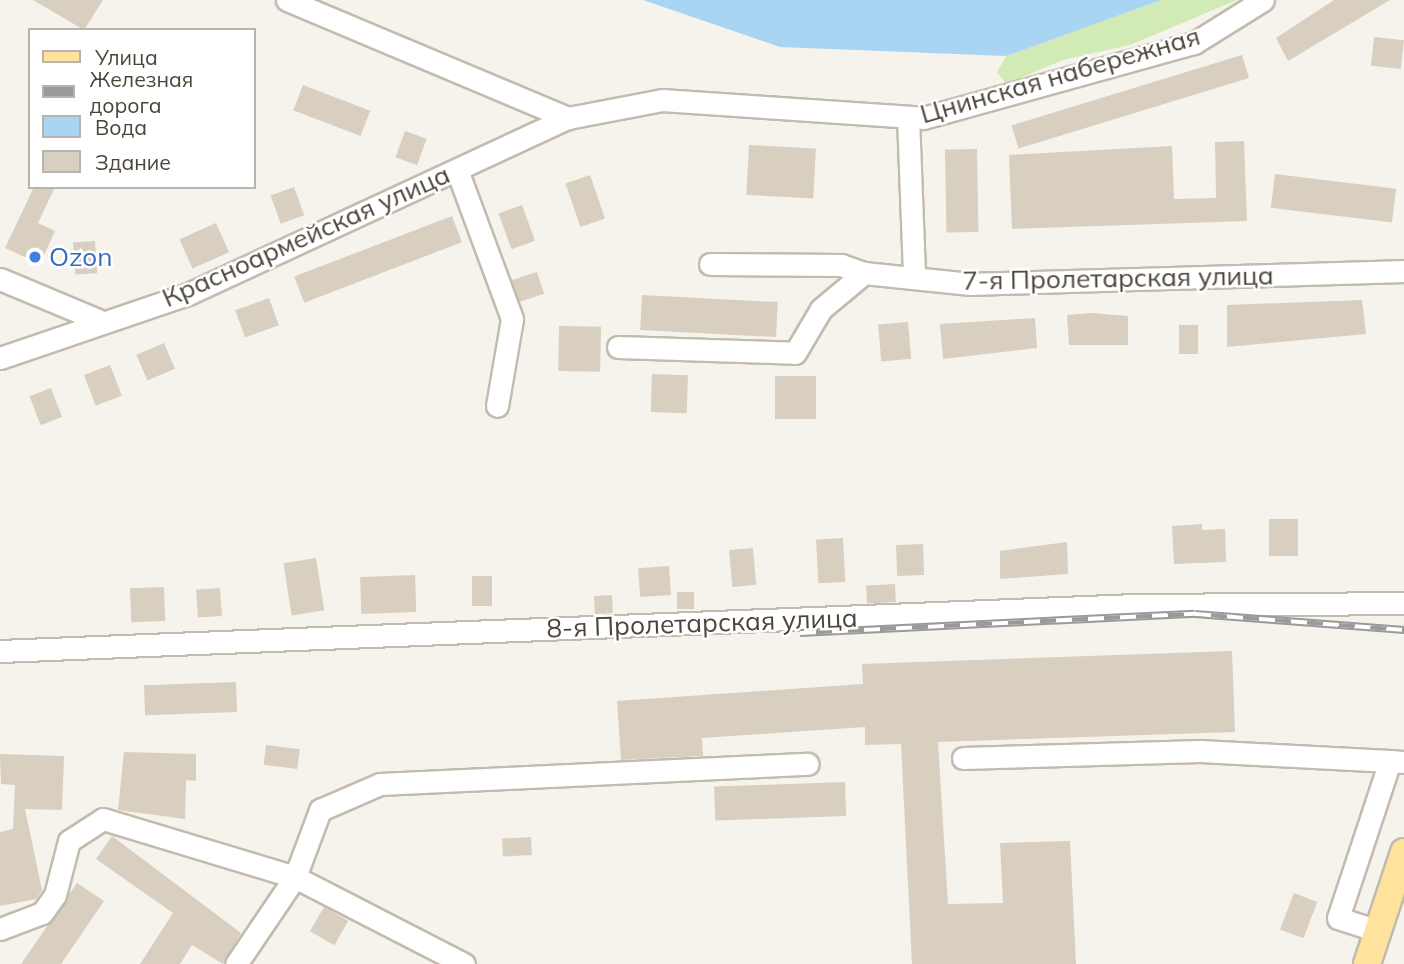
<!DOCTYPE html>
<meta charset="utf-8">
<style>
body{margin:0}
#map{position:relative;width:1404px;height:964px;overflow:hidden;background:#f6f3ec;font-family:Mulish,sans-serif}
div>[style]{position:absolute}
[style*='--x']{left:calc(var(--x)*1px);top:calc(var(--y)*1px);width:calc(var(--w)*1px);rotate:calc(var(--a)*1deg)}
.green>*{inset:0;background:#d2eab5}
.water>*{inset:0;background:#a9d4f2}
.building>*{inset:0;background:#d8cfc1;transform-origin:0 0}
.roads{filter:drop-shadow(2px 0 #c2bbae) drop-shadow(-2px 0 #c2bbae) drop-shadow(0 2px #c2bbae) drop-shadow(0 -2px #c2bbae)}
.minor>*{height:21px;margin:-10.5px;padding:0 10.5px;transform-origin:10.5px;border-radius:10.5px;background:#fff}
.major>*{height:26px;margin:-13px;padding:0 13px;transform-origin:13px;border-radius:13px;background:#ffe39c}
.rail>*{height:8px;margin-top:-4px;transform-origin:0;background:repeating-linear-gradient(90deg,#fff 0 16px,#9a9a9a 0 32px);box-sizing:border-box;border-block:2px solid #9a9a9a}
.dots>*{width:19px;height:19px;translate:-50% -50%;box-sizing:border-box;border:4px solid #fff;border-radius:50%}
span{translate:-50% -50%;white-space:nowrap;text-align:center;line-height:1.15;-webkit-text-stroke:5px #fff;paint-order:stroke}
.street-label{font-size:26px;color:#4b4439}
.shop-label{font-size:26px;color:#366cbe}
.left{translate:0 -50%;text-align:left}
.legend{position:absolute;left:28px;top:28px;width:228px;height:161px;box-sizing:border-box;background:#fff;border:2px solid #b7b4b0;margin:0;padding:9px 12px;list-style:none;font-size:21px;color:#4b4439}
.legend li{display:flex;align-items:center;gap:14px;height:35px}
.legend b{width:35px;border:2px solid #b7b4b0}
</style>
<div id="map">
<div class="green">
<div style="clip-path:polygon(1161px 0,1237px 0,1130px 45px,1063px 60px,1006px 84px,997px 72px,1006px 56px)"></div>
</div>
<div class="water">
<div style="clip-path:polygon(643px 0,1161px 0,1006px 56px,780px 47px)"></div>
</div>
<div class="building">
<div style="clip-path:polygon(33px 0,103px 0,84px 30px)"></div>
<div style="clip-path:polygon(1334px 0,1390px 0,1288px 61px,1276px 38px)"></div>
<div style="left:1374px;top:37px;width:30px;height:29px;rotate:6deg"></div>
<div style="left:1242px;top:55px;width:24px;height:241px;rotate:73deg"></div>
<div style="left:303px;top:85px;width:72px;height:27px;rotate:21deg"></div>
<div style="left:405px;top:131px;width:23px;height:28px;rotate:20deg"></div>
<div style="clip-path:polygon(1244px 141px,1247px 221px,1012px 229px,1009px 155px,1172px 146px,1174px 199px,1216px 198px,1215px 142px)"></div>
<div style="left:749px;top:145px;width:67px;height:50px;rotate:3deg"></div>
<div style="left:977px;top:149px;width:83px;height:32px;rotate:89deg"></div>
<div style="left:1275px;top:174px;width:122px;height:34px;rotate:7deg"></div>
<div style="left:590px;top:175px;width:46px;height:26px;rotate:71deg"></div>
<div style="clip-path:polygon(34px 187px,55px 187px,38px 223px,55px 231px,40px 264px,5px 248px)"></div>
<div style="left:294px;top:187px;width:30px;height:25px;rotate:70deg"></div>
<div style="left:522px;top:205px;width:38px;height:25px;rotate:70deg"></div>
<div style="left:452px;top:216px;width:28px;height:169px;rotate:69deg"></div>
<div style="left:216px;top:223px;width:32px;height:40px;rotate:66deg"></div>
<div style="left:95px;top:241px;width:32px;height:22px;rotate:86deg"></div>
<div style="left:537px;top:272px;width:23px;height:27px;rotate:72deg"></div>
<div style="left:642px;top:295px;width:136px;height:35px;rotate:3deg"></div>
<div style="left:269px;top:298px;width:29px;height:36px;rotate:70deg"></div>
<div style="clip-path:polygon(1362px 300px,1366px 334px,1227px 347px,1227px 305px)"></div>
<div style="clip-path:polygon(1091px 313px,1128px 316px,1128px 345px,1069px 345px,1067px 315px)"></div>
<div style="clip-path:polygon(1035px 318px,1037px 348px,943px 359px,940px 324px)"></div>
<div style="left:908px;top:322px;width:37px;height:30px;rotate:85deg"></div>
<div style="left:1179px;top:325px;width:19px;height:29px"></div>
<div style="left:559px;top:326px;width:42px;height:45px;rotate:1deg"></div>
<div style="left:164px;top:343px;width:28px;height:30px;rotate:67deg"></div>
<div style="left:110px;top:365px;width:33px;height:28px;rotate:69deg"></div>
<div style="left:652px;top:374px;width:36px;height:38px;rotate:2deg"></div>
<div style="left:775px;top:376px;width:41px;height:43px"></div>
<div style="left:51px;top:388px;width:31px;height:23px;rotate:69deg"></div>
<div style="left:1269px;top:519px;width:29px;height:37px"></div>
<div style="clip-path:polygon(1202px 524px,1202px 530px,1225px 529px,1226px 562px,1174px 564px,1172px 526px)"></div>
<div style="left:843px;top:538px;width:44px;height:27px;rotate:87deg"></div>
<div style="clip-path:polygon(1067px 542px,1068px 574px,1000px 579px,1000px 551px)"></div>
<div style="left:923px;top:544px;width:31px;height:27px;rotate:88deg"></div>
<div style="left:753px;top:548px;width:37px;height:24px;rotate:85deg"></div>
<div style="left:316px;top:558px;width:53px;height:33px;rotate:81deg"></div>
<div style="left:669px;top:566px;width:29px;height:31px;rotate:86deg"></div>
<div style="left:415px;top:575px;width:37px;height:55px;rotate:88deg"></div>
<div style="left:472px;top:576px;width:20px;height:30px"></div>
<div style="left:895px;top:584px;width:18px;height:29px;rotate:87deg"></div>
<div style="left:164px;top:587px;width:34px;height:34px;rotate:88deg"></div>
<div style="left:220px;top:588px;width:28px;height:24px;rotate:86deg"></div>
<div style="left:694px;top:592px;width:17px;height:17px;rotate:90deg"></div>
<div style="left:612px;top:595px;width:18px;height:18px;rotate:87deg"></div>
<div style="clip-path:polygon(1232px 651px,1235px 732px,938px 742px,948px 904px,1003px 903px,1000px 843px,1070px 841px,1076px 964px,912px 964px,901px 744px,865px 745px,865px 727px,702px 738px,703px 756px,621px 760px,617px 701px,863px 684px,862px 664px)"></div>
<div style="left:236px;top:682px;width:30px;height:92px;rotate:88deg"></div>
<div style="left:266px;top:745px;width:34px;height:20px;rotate:7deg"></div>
<div style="clip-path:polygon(124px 752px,196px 754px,196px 781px,186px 780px,185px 819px,118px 810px)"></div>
<div style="clip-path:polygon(0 754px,64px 756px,62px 810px,25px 809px,42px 890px,36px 899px,0 906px,0 832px,13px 829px,15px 785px,1px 784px)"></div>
<div style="left:845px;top:782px;width:34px;height:131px;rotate:88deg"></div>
<div style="clip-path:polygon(112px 836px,241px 933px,223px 964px,192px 945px,180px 964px,140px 964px,173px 913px,96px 859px)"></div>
<div style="left:531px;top:837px;width:18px;height:29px;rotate:87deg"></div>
<div style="clip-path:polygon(77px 883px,104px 901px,61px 964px,21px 964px)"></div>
<div style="left:1294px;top:893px;width:25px;height:39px;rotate:21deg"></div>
<div style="left:324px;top:907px;width:28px;height:28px;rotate:30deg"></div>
</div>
<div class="roads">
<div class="minor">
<div style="--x:287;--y:0;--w:305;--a:22.8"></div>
<div style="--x:908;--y:117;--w:159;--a:87.8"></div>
<div style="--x:457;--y:170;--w:159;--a:69.7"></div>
<div style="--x:512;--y:319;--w:88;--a:99.8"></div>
<div style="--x:710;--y:264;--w:131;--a:0.4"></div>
<div style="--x:841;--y:265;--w:24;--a:19"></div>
<div style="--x:0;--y:279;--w:106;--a:22.7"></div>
<div style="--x:618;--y:347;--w:177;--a:1.9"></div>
<div style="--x:795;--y:353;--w:51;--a:-59.4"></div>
<div style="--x:821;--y:309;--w:56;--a:-39.9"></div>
<div style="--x:864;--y:273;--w:107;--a:5.9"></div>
<div style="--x:970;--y:284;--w:434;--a:-1.7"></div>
<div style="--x:0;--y:358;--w:199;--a:-18.8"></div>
<div style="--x:188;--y:294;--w:419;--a:-24.9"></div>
<div style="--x:568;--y:118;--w:96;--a:-10.8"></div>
<div style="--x:662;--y:100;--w:262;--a:3.9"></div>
<div style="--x:923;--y:118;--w:281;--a:-15.5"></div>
<div style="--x:1194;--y:43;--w:81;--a:-31.9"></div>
<div style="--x:0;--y:651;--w:1135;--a:-2.32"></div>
<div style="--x:1134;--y:605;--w:270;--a:-0.4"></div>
<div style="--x:963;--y:758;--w:237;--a:-1.7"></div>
<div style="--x:1200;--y:751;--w:190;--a:3"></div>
<div style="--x:0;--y:929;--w:45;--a:-20.9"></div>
<div style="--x:42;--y:913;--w:22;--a:-54"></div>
<div style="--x:55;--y:895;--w:56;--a:-75.5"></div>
<div style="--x:69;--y:841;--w:40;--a:-32.9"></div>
<div style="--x:103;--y:819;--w:201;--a:16.8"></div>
<div style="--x:295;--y:877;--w:105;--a:124.1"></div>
<div style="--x:1378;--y:931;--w:42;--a:-162"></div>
<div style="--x:1338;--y:918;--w:165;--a:-71.7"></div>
<div style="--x:1390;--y:761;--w:12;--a:5"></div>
<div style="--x:464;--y:964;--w:190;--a:-152.8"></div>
<div style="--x:295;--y:877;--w:72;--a:-69.5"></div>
<div style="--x:320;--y:810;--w:65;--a:-23.4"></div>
<div style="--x:380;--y:784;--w:428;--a:-2.7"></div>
</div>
<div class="major">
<div style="--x:1367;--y:964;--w:118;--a:-71.7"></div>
</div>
</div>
<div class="rail">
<div style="--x:800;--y:633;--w:395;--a:-2.8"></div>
<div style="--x:1195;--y:614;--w:210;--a:4.4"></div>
</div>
<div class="dots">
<div style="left:35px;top:257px;background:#3f7fe0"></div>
</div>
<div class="street-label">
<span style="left:1060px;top:75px;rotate:-16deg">Цнинская набережная</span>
<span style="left:306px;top:236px;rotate:-24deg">Красноармейская улица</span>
<span style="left:1118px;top:278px;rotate:-1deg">7-я Пролетарская улица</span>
<span style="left:702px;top:623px;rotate:-2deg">8-я Пролетарская улица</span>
</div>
<div class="shop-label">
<span class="left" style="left:49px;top:257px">Ozon</span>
</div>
<ul class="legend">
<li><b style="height:9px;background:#ffe39c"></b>Улица</li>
<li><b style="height:9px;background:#9a9a9a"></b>Железная дорога</li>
<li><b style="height:19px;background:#a9d4f2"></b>Вода</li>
<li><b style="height:19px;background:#d8cfc1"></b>Здание</li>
</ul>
</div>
